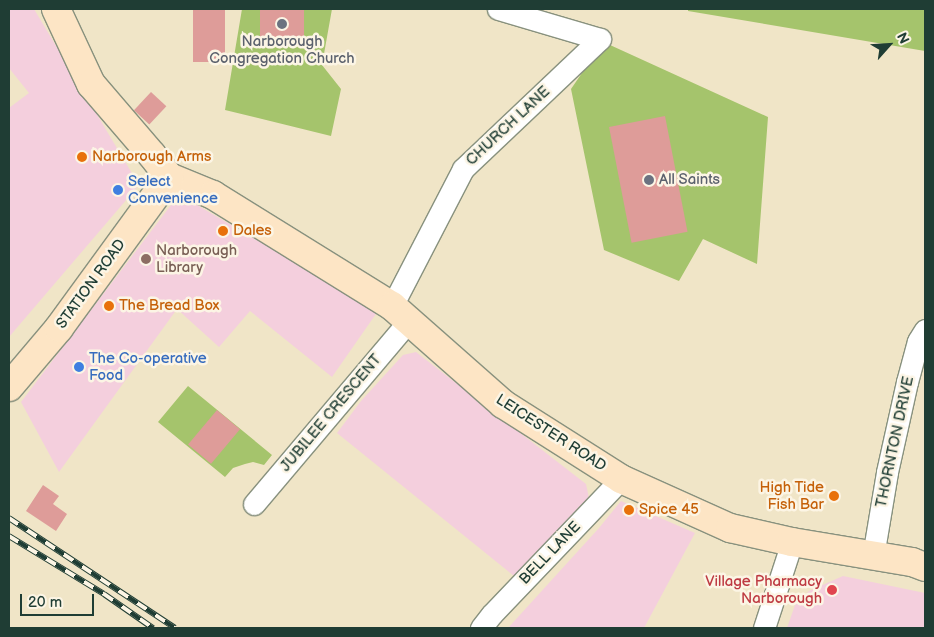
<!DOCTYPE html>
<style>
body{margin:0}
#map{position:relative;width:934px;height:637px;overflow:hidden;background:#f0e5c7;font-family:"Balsamiq Sans",sans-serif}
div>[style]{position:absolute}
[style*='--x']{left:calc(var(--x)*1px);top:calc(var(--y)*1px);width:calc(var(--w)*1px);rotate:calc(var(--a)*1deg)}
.built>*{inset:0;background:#f4cfdd}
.green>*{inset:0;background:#a5c46c}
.building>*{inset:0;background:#de9c99;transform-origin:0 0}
.roads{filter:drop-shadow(1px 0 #88917e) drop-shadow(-1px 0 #88917e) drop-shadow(0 1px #88917e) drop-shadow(0 -1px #88917e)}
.street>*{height:21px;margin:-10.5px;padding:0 10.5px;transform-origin:10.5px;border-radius:10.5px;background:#fff}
.secondary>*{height:28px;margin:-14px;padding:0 14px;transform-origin:14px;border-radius:14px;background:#fde5c5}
.rail>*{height:5.5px;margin-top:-2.75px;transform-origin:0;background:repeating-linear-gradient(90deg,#fcf5e5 0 11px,#1f3d34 0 22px);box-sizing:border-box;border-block:1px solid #1f3d34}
.dots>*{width:14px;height:14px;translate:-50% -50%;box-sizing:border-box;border:2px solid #fcf5e5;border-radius:50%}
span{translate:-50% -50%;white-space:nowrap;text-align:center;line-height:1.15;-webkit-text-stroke:5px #fcf5e5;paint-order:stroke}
.worship-label{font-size:15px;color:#5b616d}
.left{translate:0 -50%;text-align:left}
.street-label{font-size:15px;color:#1f3d34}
.food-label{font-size:15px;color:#c56008}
.right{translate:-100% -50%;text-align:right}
.shop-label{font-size:15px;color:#366cbe}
.education-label{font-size:15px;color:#785e54}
.health-label{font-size:15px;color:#be3a42}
.frame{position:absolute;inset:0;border:10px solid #1f3d34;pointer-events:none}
.north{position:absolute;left:864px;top:20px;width:50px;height:50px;-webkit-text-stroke:4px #fcf5e5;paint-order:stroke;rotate:64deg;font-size:14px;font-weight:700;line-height:20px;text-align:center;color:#1f3d34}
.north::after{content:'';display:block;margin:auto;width:18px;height:22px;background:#1f3d34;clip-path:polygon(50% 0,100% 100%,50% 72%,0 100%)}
.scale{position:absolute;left:20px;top:594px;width:74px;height:22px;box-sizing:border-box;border:2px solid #1f3d34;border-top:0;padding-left:6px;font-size:15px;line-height:18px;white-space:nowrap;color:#1f3d34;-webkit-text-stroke:4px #fcf5e5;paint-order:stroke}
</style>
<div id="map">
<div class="built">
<div style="clip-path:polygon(9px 9px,34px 9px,139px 185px,9px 337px,9px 108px,29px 93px,9px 68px)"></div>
<div style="clip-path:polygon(171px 205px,197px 205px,378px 311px,332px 377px,250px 311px,219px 347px,177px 309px,59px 472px,21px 402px)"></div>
<div style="clip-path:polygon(416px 352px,586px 484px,589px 498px,514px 576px,337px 433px,361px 401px,403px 355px)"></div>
<div style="clip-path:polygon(621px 501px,695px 533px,644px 628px,508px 628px,599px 528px)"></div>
<div style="clip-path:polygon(843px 576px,925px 593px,925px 628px,787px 628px,795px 605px,809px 591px)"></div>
</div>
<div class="green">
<div style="clip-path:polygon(242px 9px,332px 9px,322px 65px,341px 89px,331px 136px,225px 110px)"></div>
<div style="clip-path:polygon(688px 9px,925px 9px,925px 51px,688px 11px)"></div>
<div style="clip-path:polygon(610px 45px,768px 117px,757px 264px,703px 239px,679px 281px,604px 250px,571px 89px,595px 54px)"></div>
<div style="clip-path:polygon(188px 386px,272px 455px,264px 465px,253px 462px,245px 464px,233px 468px,225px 477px,158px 422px)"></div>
</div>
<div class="building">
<div style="left:193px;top:9px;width:32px;height:53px"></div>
<div style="left:260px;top:9px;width:44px;height:30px"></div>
<div style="left:151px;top:92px;width:21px;height:25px;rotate:43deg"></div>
<div style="left:665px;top:116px;width:118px;height:57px;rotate:79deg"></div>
<div style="left:217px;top:410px;width:30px;height:45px;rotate:40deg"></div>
<div style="clip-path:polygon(43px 485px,59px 496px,53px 504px,67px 514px,56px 531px,26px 511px)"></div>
</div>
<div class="roads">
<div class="street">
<div style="--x:498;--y:9;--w:106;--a:16.4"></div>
<div style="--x:392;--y:306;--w:154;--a:-62.6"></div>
<div style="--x:463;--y:169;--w:189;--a:-43.5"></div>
<div style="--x:254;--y:504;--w:238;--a:-49.8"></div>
<div style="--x:873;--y:556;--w:85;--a:-80.5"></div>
<div style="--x:887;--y:472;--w:92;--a:-77.5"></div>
<div style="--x:907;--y:382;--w:42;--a:-75"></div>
<div style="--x:918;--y:341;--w:13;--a:-58"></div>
<div style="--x:481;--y:628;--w:18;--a:-52"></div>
<div style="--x:492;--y:614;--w:187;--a:-46.3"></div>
<div style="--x:764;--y:628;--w:90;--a:-72"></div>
</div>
<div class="secondary">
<div style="--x:56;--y:9;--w:83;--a:65"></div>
<div style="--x:91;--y:84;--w:94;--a:49.3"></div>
<div style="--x:152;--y:155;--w:28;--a:52"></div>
<div style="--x:169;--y:177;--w:48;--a:22.2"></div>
<div style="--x:213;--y:195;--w:211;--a:31.8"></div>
<div style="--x:392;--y:306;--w:148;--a:41.4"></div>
<div style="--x:503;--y:404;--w:140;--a:32.4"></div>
<div style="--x:621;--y:479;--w:120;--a:24.2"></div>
<div style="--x:730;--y:528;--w:64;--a:12.7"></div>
<div style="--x:792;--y:542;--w:122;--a:9.5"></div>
<div style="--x:912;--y:562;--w:14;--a:21"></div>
<div style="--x:9;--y:387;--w:77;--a:-49.7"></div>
<div style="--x:59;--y:328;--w:187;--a:-53.9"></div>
</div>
</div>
<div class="rail">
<div style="--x:9;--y:518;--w:199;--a:33.5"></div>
<div style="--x:9;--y:536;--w:111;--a:31.4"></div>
<div style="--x:104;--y:594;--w:60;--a:34.8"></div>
</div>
<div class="dots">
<div style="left:282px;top:24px;background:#6b7280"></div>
<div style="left:82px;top:157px;background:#e8710a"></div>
<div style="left:649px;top:180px;background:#6b7280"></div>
<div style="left:118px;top:190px;background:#3f7fe0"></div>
<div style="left:223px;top:231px;background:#e8710a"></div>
<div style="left:146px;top:259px;background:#8d6e63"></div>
<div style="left:109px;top:306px;background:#e8710a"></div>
<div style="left:79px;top:367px;background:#3f7fe0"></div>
<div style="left:834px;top:496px;background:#e8710a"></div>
<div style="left:629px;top:510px;background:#e8710a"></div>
<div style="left:832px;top:590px;background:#e0444e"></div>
</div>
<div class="worship-label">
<span style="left:282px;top:50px">Narborough<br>Congregation Church</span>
<span class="left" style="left:659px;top:180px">All Saints</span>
</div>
<div class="street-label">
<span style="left:508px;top:126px;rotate:-43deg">CHURCH LANE</span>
<span style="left:91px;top:284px;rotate:-54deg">STATION ROAD</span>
<span style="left:331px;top:413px;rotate:-50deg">JUBILEE CRESCENT</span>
<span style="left:551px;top:433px;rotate:33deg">LEICESTER ROAD</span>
<span style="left:895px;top:442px;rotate:-78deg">THORNTON DRIVE</span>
<span style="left:550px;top:553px;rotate:-46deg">BELL LANE</span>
</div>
<div class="food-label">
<span class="left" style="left:92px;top:157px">Narborough Arms</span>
<span class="left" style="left:233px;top:231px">Dales</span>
<span class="left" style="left:119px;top:306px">The Bread Box</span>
<span class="right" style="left:824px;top:496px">High Tide<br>Fish Bar</span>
<span class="left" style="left:639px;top:510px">Spice 45</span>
</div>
<div class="shop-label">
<span class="left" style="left:128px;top:190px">Select<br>Convenience</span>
<span class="left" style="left:89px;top:367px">The Co-operative<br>Food</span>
</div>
<div class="education-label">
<span class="left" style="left:156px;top:259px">Narborough<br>Library</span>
</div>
<div class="health-label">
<span class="right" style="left:822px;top:590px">Village Pharmacy<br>Narborough</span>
</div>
<div class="frame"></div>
<div class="north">N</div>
<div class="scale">20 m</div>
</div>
